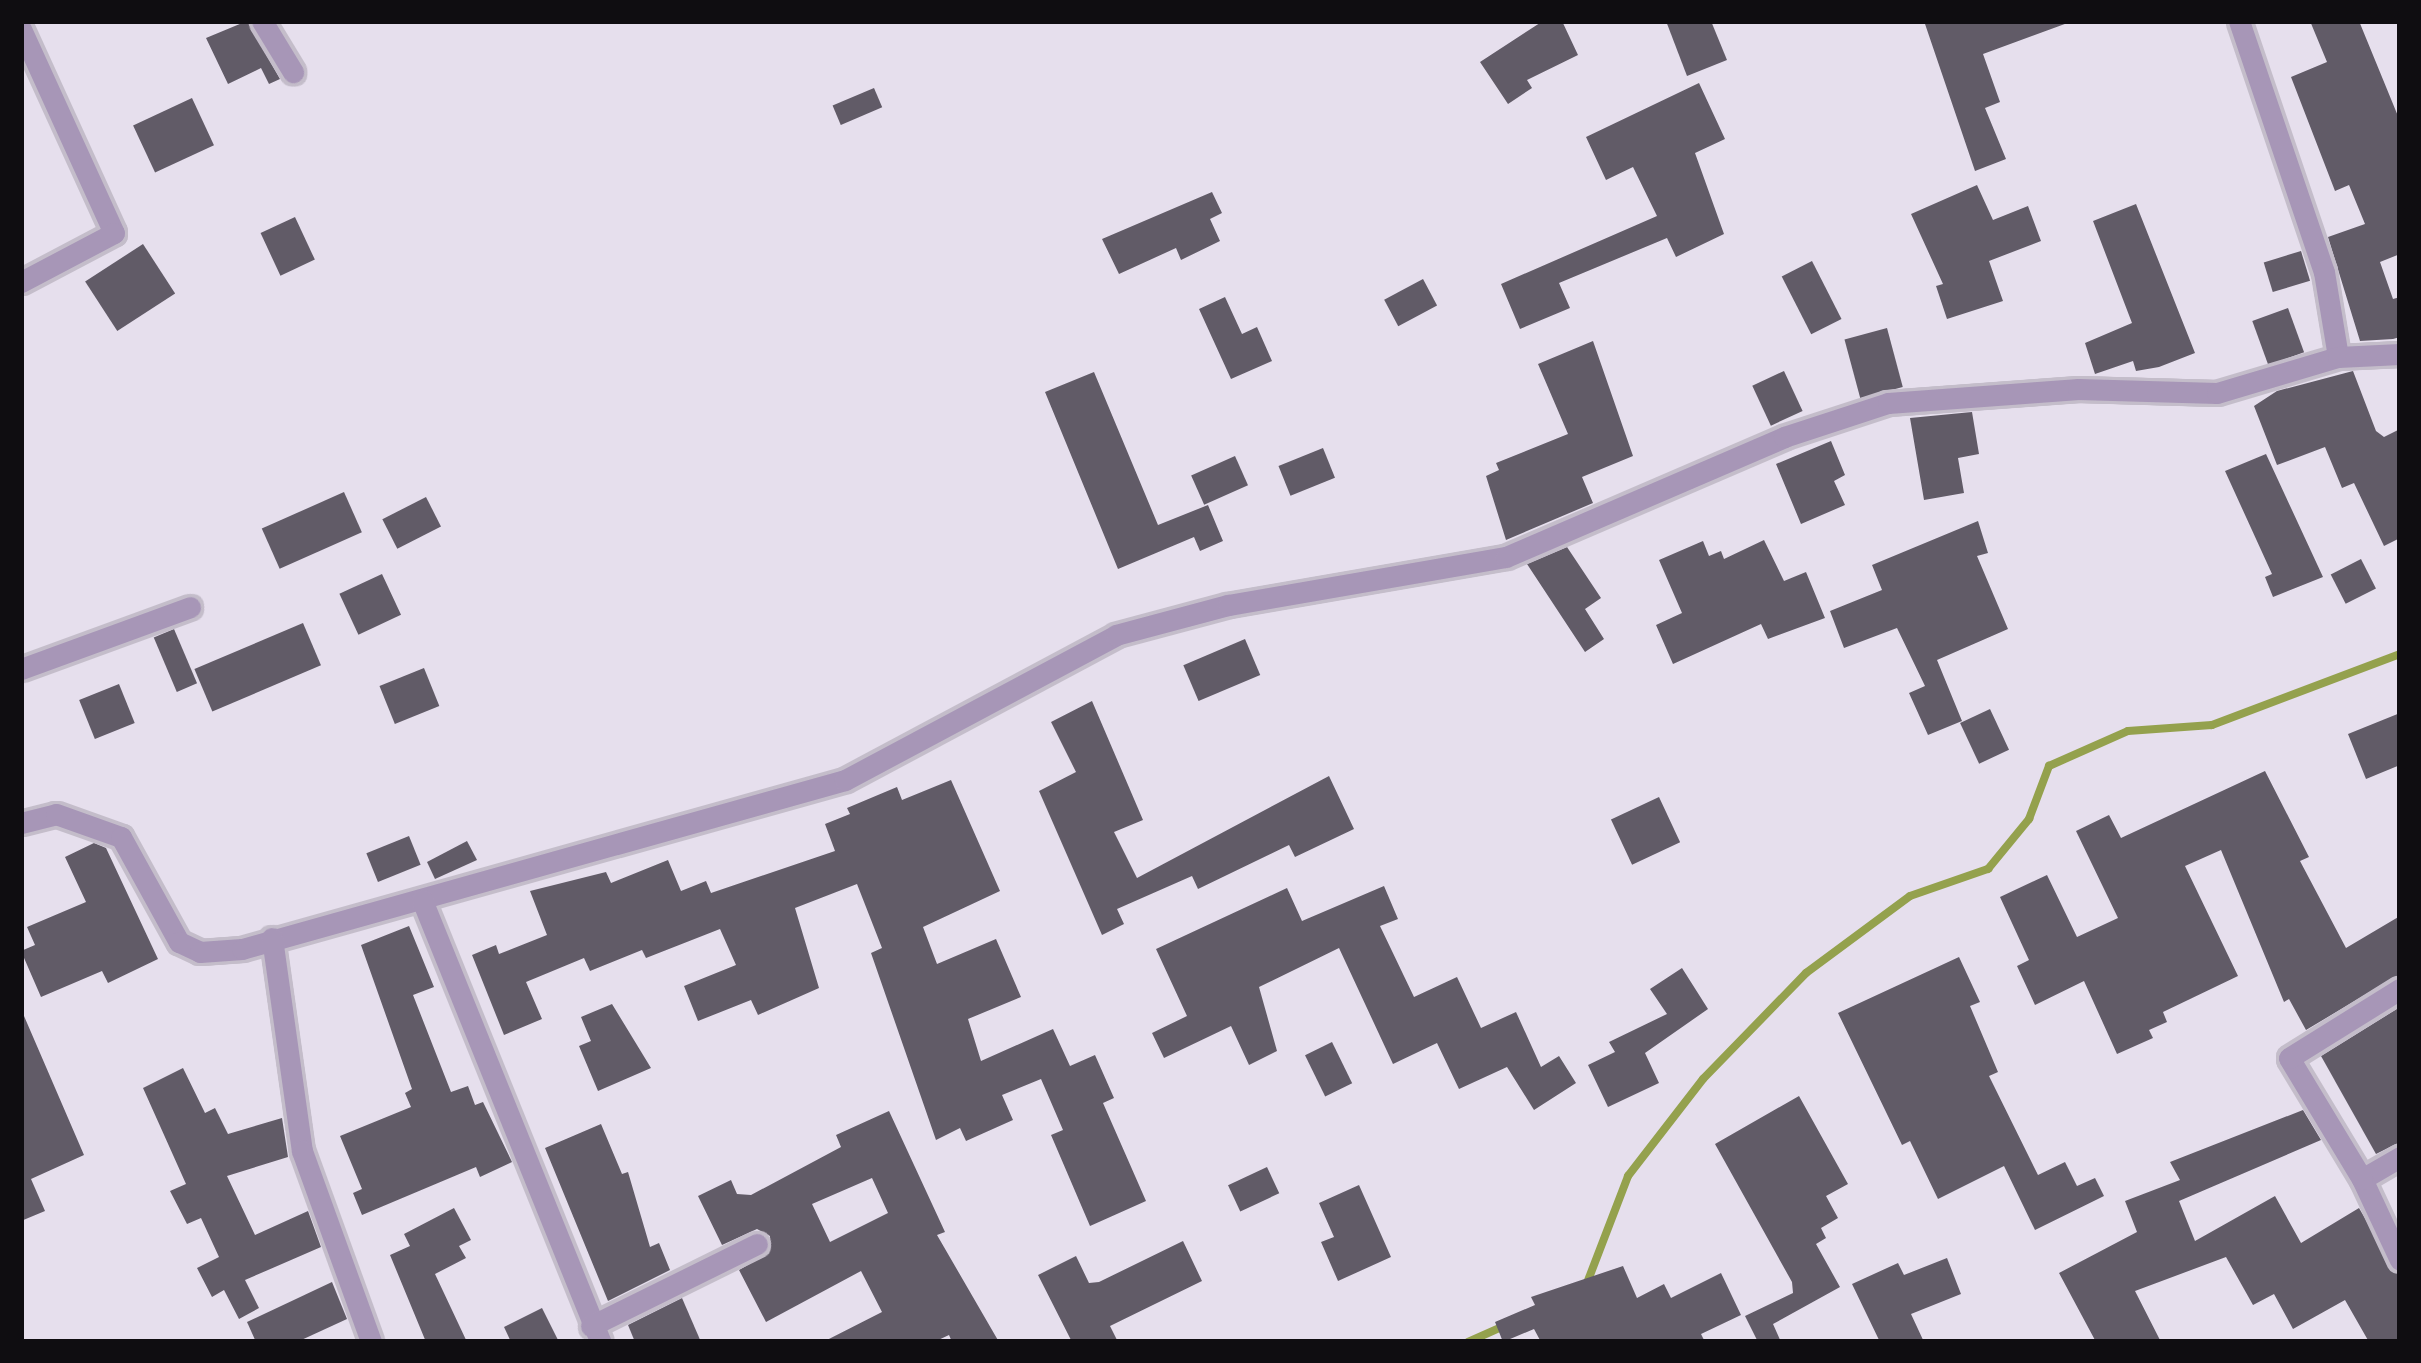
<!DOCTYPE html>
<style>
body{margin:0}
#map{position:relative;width:2421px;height:1363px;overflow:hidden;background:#e6dfed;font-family:"Varela Round",sans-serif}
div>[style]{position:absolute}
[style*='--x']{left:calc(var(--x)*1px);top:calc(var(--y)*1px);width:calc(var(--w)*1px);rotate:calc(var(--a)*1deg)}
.stream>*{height:8px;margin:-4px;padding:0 4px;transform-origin:4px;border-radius:4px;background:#94a14d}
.building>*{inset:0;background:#615b67;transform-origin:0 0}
.roads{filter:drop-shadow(3px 0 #c4bdca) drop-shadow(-3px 0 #c4bdca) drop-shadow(0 3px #c4bdca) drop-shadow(0 -3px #c4bdca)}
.street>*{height:21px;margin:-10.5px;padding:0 10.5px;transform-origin:10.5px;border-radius:10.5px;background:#a796b7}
span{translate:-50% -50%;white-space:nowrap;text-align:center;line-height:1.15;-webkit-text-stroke:12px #e6dfed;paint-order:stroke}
.frame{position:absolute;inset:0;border:24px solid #0f0d11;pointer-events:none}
</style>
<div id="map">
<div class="stream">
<div style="--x:1587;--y:1283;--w:115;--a:-69"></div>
<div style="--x:1628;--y:1176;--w:123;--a:-52.3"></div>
<div style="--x:1703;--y:1079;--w:148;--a:-45.8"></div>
<div style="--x:1806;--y:973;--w:129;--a:-36.5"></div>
<div style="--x:1910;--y:896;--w:83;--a:-19.1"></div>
<div style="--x:1988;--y:869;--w:65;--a:-50.6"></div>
<div style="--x:2029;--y:819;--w:57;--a:-69.3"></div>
<div style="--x:2049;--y:766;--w:86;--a:-23.9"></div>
<div style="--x:2128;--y:731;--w:84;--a:-4.1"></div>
<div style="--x:2212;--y:725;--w:201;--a:-20.7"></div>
<div style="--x:1468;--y:1342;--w:42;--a:-24.1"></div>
</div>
<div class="building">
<div style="clip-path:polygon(247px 21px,280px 79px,269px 84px,261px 68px,228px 84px,206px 38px)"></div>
<div style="clip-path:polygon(1543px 21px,1562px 21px,1578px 55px,1527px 80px,1532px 88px,1508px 104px,1480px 62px)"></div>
<div style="clip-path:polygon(1666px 21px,1711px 21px,1727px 60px,1687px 76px)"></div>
<div style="clip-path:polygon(1924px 21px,2073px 21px,1983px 54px,2000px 102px,1985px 108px,2006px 159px,1975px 171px)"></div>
<div style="clip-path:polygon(2310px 21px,2359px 21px,2400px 121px,2400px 254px,2380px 262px,2393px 299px,2400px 297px,2400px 337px,2393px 339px,2360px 341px,2328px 237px,2365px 224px,2349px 185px,2335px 191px,2291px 77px,2327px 62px)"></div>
<div style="clip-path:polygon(1699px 83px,1725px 139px,1695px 153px,1724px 234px,1676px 257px,1667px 238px,1559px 283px,1570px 308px,1520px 329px,1501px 284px,1657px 216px,1633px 167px,1606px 180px,1586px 137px)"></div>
<div style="left:874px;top:88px;width:21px;height:45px;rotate:67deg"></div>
<div style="left:192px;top:98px;width:52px;height:65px;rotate:65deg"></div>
<div style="clip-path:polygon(1977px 185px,1993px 220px,2028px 206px,2041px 241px,1989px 261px,2003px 301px,1947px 319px,1936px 286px,1943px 284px,1911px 214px)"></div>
<div style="clip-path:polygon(1212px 192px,1222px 213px,1210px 219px,1220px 241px,1181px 260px,1176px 248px,1119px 274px,1102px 239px)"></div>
<div style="clip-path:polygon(2136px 204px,2195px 353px,2159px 367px,2136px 371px,2133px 361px,2095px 374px,2085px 343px,2132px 323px,2093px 221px)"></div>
<div style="left:295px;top:217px;width:47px;height:38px;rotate:65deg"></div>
<div style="left:143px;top:244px;width:59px;height:69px;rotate:57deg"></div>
<div style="left:2301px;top:251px;width:31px;height:39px;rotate:73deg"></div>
<div style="left:1812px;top:261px;width:65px;height:34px;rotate:63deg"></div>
<div style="left:1423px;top:279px;width:30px;height:44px;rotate:62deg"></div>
<div style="clip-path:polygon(1225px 297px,1242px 334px,1257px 327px,1272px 361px,1231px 379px,1199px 309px)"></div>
<div style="left:2288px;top:308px;width:47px;height:38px;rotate:70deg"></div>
<div style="left:1887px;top:328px;width:61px;height:44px;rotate:75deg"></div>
<div style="clip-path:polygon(1593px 341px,1633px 456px,1582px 477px,1593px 503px,1506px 540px,1486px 476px,1499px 470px,1496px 463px,1568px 434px,1538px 364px)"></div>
<div style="left:1784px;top:371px;width:44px;height:35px;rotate:65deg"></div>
<div style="clip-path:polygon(2353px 371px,2376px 431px,2384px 437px,2400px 429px,2400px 538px,2384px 546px,2354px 483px,2342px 488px,2325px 447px,2277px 465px,2254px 406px,2277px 391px)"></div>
<div style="clip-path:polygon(1094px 372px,1158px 525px,1208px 505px,1223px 541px,1200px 551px,1194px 537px,1118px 569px,1045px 392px)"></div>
<div style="clip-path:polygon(1972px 412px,1979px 454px,1958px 458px,1964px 493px,1924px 500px,1910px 418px)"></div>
<div style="clip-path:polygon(1831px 441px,1845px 475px,1834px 481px,1845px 505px,1801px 524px,1776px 464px)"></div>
<div style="left:1323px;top:448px;width:32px;height:48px;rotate:68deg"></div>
<div style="clip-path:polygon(2266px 454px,2323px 577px,2273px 597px,2265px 577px,2272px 574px,2225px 471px)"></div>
<div style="left:1235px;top:456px;width:32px;height:48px;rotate:66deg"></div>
<div style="left:344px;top:492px;width:44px;height:90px;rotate:66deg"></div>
<div style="left:426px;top:497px;width:33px;height:49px;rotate:63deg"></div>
<div style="clip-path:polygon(1978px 521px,1988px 553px,1977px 556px,2008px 629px,1937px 660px,1962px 721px,1928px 735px,1909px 693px,1925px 686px,1897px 628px,1844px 648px,1830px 611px,1882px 590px,1872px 565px)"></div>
<div style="clip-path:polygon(1764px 540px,1784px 581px,1806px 572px,1825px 618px,1768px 639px,1761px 624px,1673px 664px,1656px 625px,1682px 613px,1659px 560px,1703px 541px,1709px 556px,1721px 551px,1724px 559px)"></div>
<div style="clip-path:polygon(1567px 547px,1601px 598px,1585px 609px,1604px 639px,1585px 652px,1527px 564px)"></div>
<div style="left:2361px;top:559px;width:33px;height:34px;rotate:63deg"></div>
<div style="left:382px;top:574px;width:45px;height:47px;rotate:65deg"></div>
<div style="left:303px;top:623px;width:46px;height:118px;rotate:67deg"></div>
<div style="left:174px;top:629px;width:59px;height:22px;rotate:67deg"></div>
<div style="left:1245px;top:639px;width:39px;height:67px;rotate:67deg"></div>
<div style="left:424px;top:668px;width:41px;height:48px;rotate:68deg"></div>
<div style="left:119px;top:684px;width:42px;height:43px;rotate:68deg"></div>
<div style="clip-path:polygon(1092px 701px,1143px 820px,1114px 832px,1137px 878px,1329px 776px,1354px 829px,1295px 857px,1289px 845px,1198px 889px,1192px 876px,1117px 909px,1124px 924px,1102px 935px,1039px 791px,1076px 772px,1051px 722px)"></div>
<div style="left:1990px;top:709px;width:45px;height:33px;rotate:65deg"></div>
<div style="clip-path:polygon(2400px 713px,2400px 765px,2366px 779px,2348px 734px)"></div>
<div style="clip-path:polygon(2265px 771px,2309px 857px,2300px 861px,2346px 948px,2400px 916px,2400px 974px,2306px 1030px,2289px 999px,2284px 1002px,2221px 850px,2185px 866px,2238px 976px,2163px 1012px,2167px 1022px,2149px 1030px,2153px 1038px,2117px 1054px,2084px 981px,2035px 1005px,2017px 966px,2029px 960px,2000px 897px,2047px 875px,2077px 937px,2118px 918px,2076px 831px,2109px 815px,2121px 838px)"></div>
<div style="clip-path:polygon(951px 780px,1000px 891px,923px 927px,937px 964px,996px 939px,1021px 997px,968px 1019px,981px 1061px,1053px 1029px,1070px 1066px,1095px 1055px,1114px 1098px,1103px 1103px,1146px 1201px,1090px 1226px,1051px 1135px,1063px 1130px,1041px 1079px,1002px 1095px,1013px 1120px,966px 1141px,960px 1128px,936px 1140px,871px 953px,882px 948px,857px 884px,795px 908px,819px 988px,758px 1015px,751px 1000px,698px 1021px,684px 986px,736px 965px,720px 929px,646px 958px,642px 950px,590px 971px,584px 958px,526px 982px,542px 1019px,504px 1035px,472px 955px,496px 945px,499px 954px,547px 935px,530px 891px,606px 872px,611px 883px,668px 860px,681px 891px,706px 881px,711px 893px,835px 851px,825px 824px,850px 814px,847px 808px,897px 787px,902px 800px)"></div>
<div style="left:1659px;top:797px;width:50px;height:53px;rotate:65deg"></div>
<div style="left:409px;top:836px;width:31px;height:46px;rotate:68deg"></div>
<div style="clip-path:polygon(467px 841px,477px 860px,435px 879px,427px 862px)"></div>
<div style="clip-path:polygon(94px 843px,106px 848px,158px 959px,108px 983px,102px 971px,41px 997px,21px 951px,35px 945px,27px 927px,86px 902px,65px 857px)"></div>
<div style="clip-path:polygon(1384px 886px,1398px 919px,1380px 926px,1414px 997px,1457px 977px,1481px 1028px,1516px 1012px,1541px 1067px,1559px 1056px,1576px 1083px,1534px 1110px,1507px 1067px,1459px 1089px,1437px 1043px,1393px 1064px,1339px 948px,1259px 987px,1277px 1051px,1249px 1065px,1231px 1026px,1164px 1058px,1152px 1033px,1187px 1016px,1156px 949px,1287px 888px,1302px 921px)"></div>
<div style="clip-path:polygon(409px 926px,434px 987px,413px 995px,451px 1092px,468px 1086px,475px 1105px,483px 1102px,512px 1162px,480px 1177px,476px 1167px,362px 1215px,353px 1193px,362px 1189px,340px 1136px,411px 1107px,405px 1093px,412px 1089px,361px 945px)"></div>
<div style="clip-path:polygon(1959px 957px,1980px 1002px,1970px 1006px,1998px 1072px,1989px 1076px,2038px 1175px,2065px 1162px,2077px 1186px,2095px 1178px,2104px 1196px,2035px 1230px,2004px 1166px,1938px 1199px,1910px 1141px,1902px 1145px,1838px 1013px)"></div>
<div style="clip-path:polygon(1682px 968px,1708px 1009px,1645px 1053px,1659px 1083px,1608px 1107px,1588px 1065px,1615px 1052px,1609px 1042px,1667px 1014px,1650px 989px)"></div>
<div style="clip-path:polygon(612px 1004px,651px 1068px,598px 1091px,579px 1046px,591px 1041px,581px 1017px)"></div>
<div style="clip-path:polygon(2400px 1007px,2400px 1142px,2376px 1154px,2321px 1056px)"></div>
<div style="clip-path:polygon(21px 1009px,84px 1155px,31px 1179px,45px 1211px,21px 1221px)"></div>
<div style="left:1332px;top:1042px;width:46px;height:30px;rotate:64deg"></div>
<div style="clip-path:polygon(183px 1068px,205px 1113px,215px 1108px,228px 1134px,282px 1118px,288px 1157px,227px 1176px,255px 1235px,308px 1211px,321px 1247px,245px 1280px,259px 1308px,239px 1319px,224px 1290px,212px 1297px,197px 1268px,219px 1257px,201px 1218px,187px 1224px,170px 1191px,186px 1184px,143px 1088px)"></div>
<div style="clip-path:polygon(1799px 1096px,1848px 1184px,1826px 1196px,1838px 1218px,1821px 1228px,1826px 1238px,1816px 1244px,1840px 1287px,1773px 1324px,1781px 1342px,1758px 1342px,1745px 1316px,1793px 1293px,1792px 1282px,1715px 1144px)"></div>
<div style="clip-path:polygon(2303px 1110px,2321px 1140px,2179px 1201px,2195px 1241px,2275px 1196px,2301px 1243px,2359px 1208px,2400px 1278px,2400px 1342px,2369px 1342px,2345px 1300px,2293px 1329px,2274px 1294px,2253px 1305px,2226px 1257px,2135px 1291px,2161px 1342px,2096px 1342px,2059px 1273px,2137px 1232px,2125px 1201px,2180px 1180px,2170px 1162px)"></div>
<div style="clip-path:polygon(evenodd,889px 1111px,945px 1232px,937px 1235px,999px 1342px,952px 1342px,949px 1335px,934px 1342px,823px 1342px,882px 1312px,861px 1271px,766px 1322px,739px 1270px,769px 1253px,770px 1236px,757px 1229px,722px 1245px,698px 1196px,731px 1180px,737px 1194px,751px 1195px,841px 1147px,836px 1135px,889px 1111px,872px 1178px,888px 1213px,830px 1242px,812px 1204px,872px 1178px)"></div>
<div style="clip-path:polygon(601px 1124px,622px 1174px,628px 1172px,650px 1247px,659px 1243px,670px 1270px,608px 1301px,545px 1148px)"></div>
<div style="left:1267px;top:1167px;width:29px;height:43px;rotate:65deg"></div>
<div style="clip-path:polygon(1359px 1185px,1391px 1257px,1338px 1281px,1321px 1242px,1334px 1237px,1319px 1203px)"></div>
<div style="clip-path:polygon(454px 1208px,471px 1240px,459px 1246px,466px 1258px,435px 1274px,467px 1342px,426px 1342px,390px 1255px,410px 1246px,404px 1234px)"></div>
<div style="clip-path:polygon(1183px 1241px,1202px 1281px,1110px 1326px,1118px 1342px,1072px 1342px,1038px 1275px,1076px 1256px,1089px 1283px,1099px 1282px)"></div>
<div style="clip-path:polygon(1947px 1258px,1961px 1294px,1911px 1314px,1924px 1342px,1880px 1342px,1852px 1284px,1898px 1263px,1904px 1275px)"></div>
<div style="clip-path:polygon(1623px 1266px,1637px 1298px,1664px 1284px,1671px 1298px,1721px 1273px,1741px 1315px,1701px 1334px,1705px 1342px,1541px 1342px,1534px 1329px,1503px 1342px,1495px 1322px,1535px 1305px,1531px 1297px)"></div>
<div style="clip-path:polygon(332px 1282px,347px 1319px,297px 1342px,256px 1342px,247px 1322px)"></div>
<div style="clip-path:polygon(682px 1298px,701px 1342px,635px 1342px,628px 1325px)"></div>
<div style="clip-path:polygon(542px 1308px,559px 1342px,511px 1342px,504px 1327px)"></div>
</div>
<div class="roads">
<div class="street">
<div style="--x:262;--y:21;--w:60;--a:58.7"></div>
<div style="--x:2239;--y:21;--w:265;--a:71.3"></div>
<div style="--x:2324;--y:272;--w:86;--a:80.6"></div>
<div style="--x:21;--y:29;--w:224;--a:65.5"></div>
<div style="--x:114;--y:233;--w:105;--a:152.2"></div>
<div style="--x:21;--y:669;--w:180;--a:-20.1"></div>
<div style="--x:21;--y:823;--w:36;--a:-14"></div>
<div style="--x:56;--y:814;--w:69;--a:19.5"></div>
<div style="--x:121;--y:837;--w:120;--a:61.1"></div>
<div style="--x:179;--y:942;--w:23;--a:25"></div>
<div style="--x:200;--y:952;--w:42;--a:-4.1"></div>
<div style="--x:242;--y:949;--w:626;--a:-15.66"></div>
<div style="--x:845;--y:780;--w:307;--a:-28.1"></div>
<div style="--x:1116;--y:635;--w:116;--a:-15"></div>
<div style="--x:1228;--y:605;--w:282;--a:-9.8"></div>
<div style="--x:1506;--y:557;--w:303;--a:-23.3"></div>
<div style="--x:1784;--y:437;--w:109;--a:-18.1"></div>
<div style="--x:1888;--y:403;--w:191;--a:-4.2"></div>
<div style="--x:2078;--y:389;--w:139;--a:1.6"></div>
<div style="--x:2217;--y:393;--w:126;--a:-16.6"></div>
<div style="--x:2338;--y:357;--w:62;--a:-2.8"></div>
<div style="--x:422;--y:900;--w:477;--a:68"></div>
<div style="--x:272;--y:938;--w:215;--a:82"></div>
<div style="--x:302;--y:1151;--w:203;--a:70.1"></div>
<div style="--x:2400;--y:1157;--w:44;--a:149.9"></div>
<div style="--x:2362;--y:1179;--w:89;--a:64.9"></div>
<div style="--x:2362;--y:1179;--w:141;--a:-121.1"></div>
<div style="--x:2289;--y:1058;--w:131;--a:-31.9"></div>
<div style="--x:591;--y:1326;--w:185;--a:-26.3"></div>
</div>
</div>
<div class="frame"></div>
</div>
